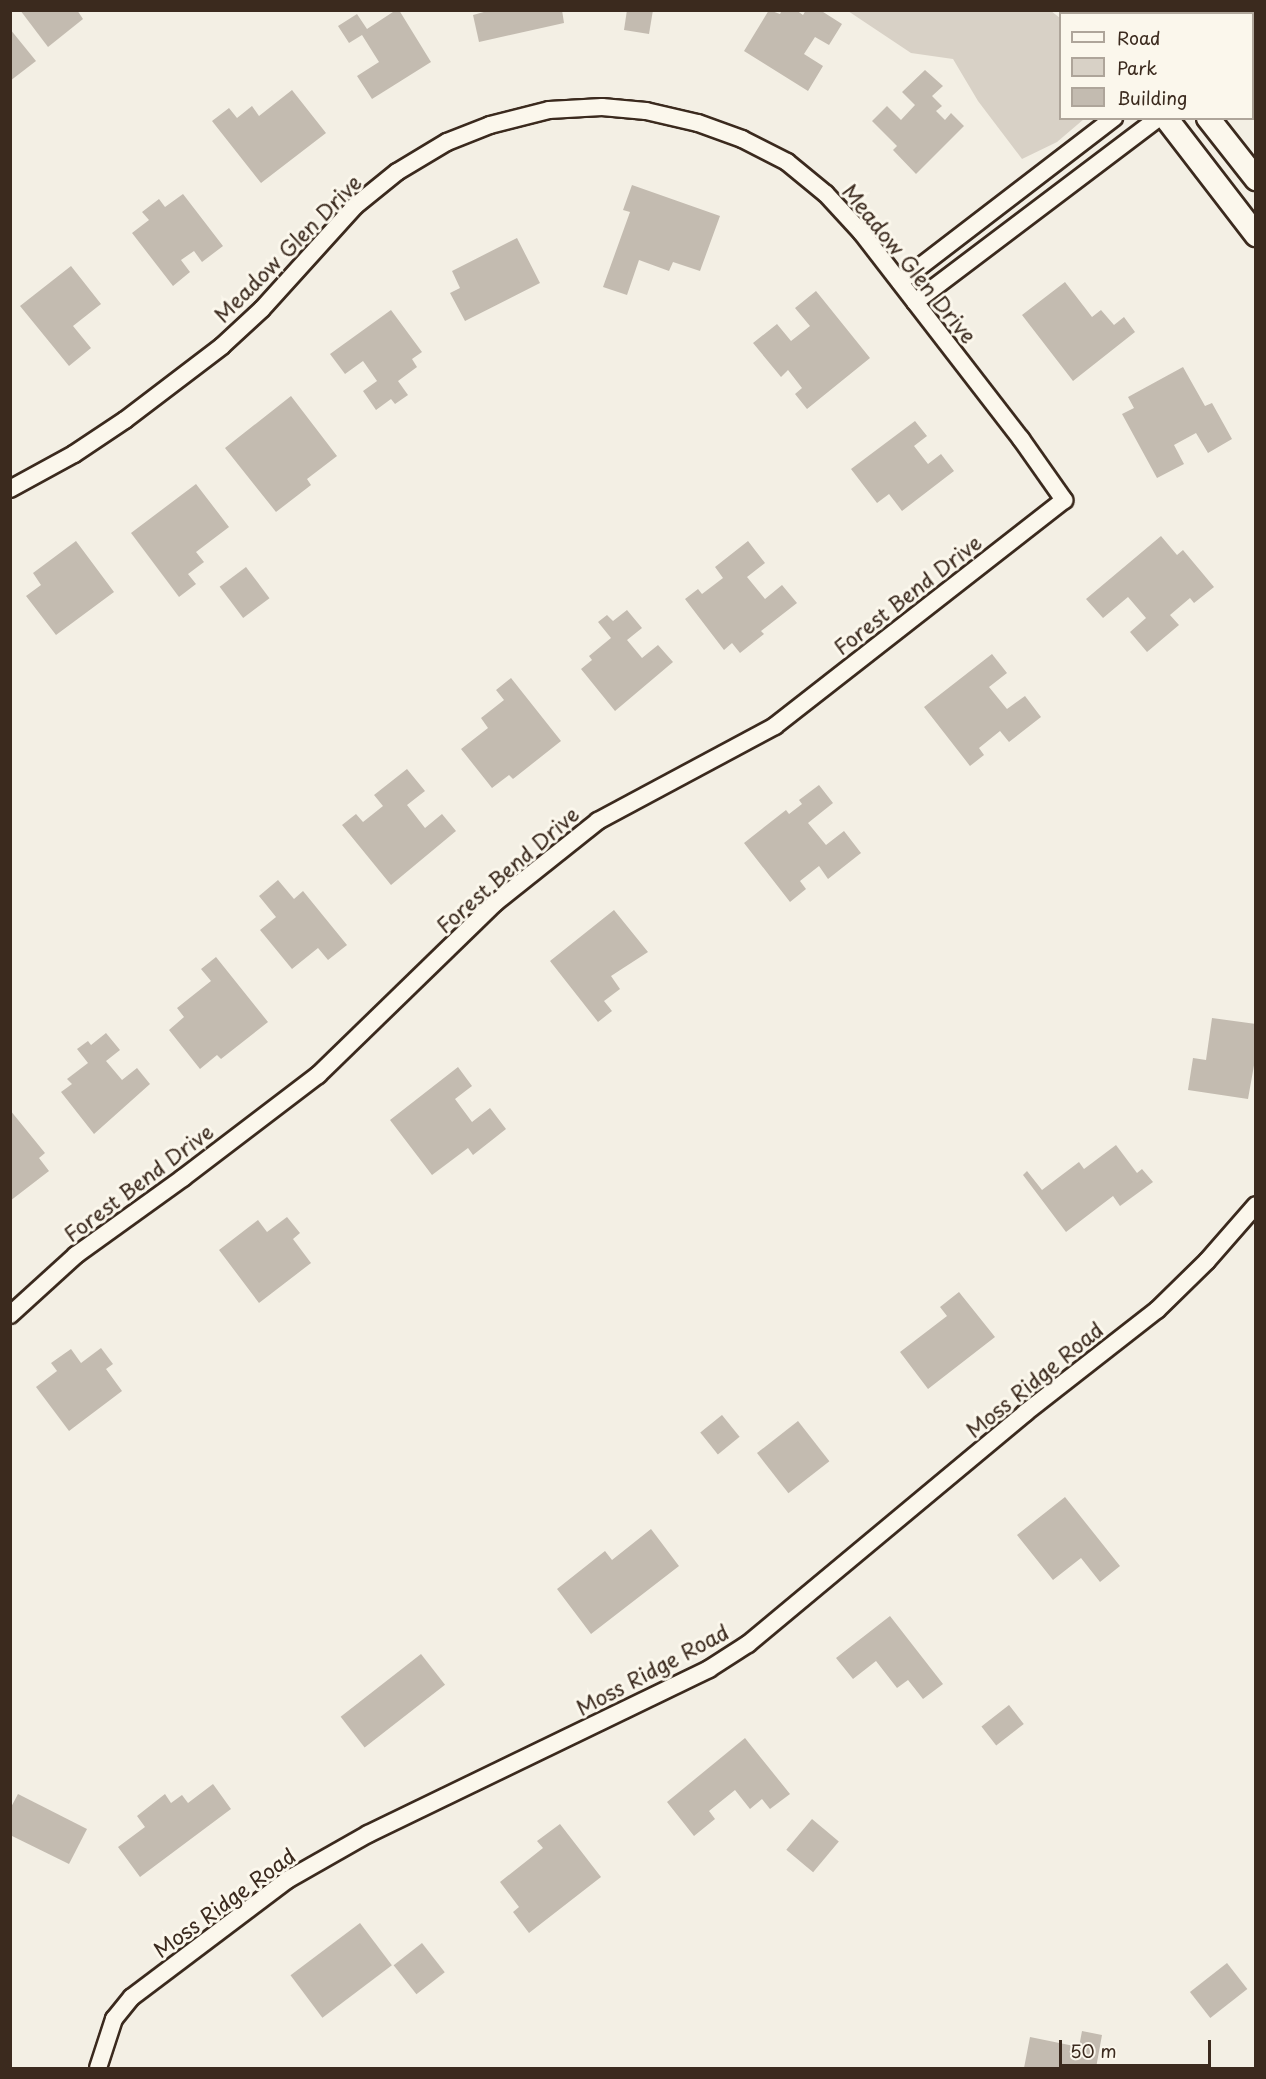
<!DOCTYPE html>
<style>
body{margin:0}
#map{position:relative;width:1266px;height:2079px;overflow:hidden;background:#f3efe4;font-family:"Playpen Sans",sans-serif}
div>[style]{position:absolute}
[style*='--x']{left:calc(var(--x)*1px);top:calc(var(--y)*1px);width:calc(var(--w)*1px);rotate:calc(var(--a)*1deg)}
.green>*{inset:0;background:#d8d1c6}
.building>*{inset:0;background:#c3bbb0;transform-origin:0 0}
.roads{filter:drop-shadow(2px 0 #3b2a1e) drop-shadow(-2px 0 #3b2a1e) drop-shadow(0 2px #3b2a1e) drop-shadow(0 -2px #3b2a1e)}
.lane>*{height:8px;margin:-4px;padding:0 4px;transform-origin:4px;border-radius:4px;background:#fbf7ec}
.street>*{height:16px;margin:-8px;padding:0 8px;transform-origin:8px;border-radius:8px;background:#fbf7ec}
.secondary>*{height:22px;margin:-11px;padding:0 11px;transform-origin:11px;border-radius:11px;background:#fbf7ec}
span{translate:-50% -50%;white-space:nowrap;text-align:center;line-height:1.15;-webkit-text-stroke:6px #fbf7ec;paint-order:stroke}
.street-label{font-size:21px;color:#3b2a1e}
.frame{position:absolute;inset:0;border:12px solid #3b2a1e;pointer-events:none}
.legend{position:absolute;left:1059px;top:12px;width:195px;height:108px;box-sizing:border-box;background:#fbf7ec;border:2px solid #aea59a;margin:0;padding:8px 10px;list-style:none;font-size:18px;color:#3b2a1e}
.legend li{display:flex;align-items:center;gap:12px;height:30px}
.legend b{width:30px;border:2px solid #aea59a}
.scale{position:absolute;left:1059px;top:2040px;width:152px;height:27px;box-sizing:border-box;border:3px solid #3b2a1e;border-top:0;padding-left:8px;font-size:18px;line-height:21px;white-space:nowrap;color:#3b2a1e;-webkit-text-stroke:4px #fbf7ec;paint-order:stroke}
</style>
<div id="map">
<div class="green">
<div style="clip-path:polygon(848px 11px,1051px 11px,1060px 18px,1060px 118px,1084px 119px,1057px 142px,1022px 159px,978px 101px,953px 59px,911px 53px)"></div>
</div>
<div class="building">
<div style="clip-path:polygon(20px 10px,77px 10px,83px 19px,48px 47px)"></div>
<div style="clip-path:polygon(396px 10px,399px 10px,431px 62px,372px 99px,357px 76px,379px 62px,362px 35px,349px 43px,338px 26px,357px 14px,367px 29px)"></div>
<div style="clip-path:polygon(491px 10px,562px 10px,564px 23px,479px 42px,473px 15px)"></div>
<div style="clip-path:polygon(627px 10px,653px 10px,649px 34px,624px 30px)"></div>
<div style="clip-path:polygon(769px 10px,780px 14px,782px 10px,796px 10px,803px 15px,806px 10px,820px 10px,842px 24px,829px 45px,815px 37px,804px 54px,823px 66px,808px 91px,744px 51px)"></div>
<div style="clip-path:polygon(10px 29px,36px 61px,10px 81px)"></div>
<div style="clip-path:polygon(925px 70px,943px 86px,932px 96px,942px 106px,936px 111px,945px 120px,951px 113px,964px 126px,916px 174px,893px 150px,897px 146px,872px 121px,887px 106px,901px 120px,915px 105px,902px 92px)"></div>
<div style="clip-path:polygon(292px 90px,326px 133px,261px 183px,212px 121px,229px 108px,237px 118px,252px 106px,259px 116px)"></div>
<div style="clip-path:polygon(632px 185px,720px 216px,700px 271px,673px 262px,669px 271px,639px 260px,627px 295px,603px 287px,630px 212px,623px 210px)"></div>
<div style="clip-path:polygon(183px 194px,223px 246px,202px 262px,194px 251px,181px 260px,190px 272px,173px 286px,132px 233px,149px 220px,142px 212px,159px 199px,165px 207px)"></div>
<div style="clip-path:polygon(517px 238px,540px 283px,465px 321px,450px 293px,460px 288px,452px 271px)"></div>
<div style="clip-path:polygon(71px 266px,101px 304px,73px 326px,91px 348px,69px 366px,20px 306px)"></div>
<div style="clip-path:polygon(1065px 282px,1092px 317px,1101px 310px,1114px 325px,1124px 317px,1135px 332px,1073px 381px,1022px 315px)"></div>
<div style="clip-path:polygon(816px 291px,870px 358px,807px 409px,795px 394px,802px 388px,788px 370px,781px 377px,753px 343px,777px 324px,791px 341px,810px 326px,795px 308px)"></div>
<div style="clip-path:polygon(391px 310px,422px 352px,412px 359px,417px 367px,398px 381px,408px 395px,395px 404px,391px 399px,376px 410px,363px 391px,377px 381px,363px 361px,345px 374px,330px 354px)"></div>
<div style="clip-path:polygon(1183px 367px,1205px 406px,1212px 403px,1232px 439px,1208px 453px,1196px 433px,1174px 445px,1184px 464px,1157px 478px,1122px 414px,1134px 408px,1128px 397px)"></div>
<div style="clip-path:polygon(291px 396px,337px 456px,307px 479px,311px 485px,276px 512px,225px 448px)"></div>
<div style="clip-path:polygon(915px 421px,927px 436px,914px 446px,928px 464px,941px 454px,954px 471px,902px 511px,889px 494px,877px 503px,851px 469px)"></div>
<div style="clip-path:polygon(196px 484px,229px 527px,196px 552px,204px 562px,188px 574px,196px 584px,179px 597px,131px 533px)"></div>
<div style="clip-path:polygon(1161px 536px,1177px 555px,1183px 550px,1214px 587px,1194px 603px,1190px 598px,1170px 615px,1179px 625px,1147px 652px,1130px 632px,1146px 618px,1128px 597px,1103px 618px,1086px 599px)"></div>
<div style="clip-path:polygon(76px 541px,114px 592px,56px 635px,26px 596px,41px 585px,33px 573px)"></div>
<div style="clip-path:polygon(748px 541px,765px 563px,747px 577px,765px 599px,782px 585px,797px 603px,761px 631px,764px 634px,740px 653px,732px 643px,724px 650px,685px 599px,698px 589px,702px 594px,723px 578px,715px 567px)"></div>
<div style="left:246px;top:567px;width:39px;height:33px;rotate:53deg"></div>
<div style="clip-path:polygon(627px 610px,642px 628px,627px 640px,642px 658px,658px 645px,673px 662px,615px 711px,581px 669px,592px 660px,589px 656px,611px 638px,598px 622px,607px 615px,613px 621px)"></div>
<div style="clip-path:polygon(992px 654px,1007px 673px,989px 687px,1007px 709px,1025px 696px,1041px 717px,1009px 742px,1000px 731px,979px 748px,984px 755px,970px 766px,924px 707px)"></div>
<div style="clip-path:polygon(511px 678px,561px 741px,513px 779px,509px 775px,492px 788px,461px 749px,488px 728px,481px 718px,504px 700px,496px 690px)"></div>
<div style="clip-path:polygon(407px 769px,425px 791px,407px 805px,425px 828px,442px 814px,456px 831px,391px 885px,342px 825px,356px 814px,363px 822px,383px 806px,374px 795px)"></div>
<div style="clip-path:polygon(819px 785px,833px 803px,808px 823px,826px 845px,844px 831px,861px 853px,828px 879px,819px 866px,800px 881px,806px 889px,790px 902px,744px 843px,786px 810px,789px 814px,802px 804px,799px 800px)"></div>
<div style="clip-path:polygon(278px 880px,294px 899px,303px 891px,347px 945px,328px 960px,318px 948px,292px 969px,260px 930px,276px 917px,259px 896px)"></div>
<div style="clip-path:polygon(614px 910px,648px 952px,611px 976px,620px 989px,604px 1001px,612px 1011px,598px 1022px,550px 961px)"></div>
<div style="clip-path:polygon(216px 957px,268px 1022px,221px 1059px,217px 1055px,200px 1069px,169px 1030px,184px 1017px,177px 1008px,211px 981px,201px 969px)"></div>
<div style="clip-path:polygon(1212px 1018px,1256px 1024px,1256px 1054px,1248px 1099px,1188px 1090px,1193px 1058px,1206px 1060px)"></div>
<div style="clip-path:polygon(106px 1033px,120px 1050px,106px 1061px,122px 1080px,137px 1068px,150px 1084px,94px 1134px,61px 1092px,72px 1084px,67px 1079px,88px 1063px,77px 1049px,88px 1041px,91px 1045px)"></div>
<div style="clip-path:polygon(458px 1067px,472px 1086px,455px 1099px,472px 1122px,490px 1108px,506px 1129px,473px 1155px,468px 1148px,432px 1175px,390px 1120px)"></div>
<div style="clip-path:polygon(10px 1110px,45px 1153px,39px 1158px,49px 1171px,10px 1201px)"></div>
<div style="clip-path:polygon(1116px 1145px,1137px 1173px,1142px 1169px,1153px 1182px,1120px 1206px,1113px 1196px,1066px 1232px,1023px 1175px,1027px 1171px,1042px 1190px,1079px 1162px,1084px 1169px)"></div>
<div style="clip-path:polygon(287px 1217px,300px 1233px,293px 1239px,311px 1263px,259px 1303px,219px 1250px,258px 1220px,267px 1232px)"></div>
<div style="clip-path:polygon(959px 1292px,995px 1337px,928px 1389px,900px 1352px,947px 1316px,940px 1307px)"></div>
<div style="clip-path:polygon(101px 1348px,113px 1364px,106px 1369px,122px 1391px,69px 1431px,36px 1387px,57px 1371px,51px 1363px,71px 1349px,81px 1363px)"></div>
<div style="left:722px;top:1415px;width:28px;height:28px;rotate:51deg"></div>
<div style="left:798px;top:1421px;width:51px;height:52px;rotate:52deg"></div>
<div style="clip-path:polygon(1065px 1497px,1120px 1566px,1100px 1582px,1081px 1558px,1053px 1580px,1017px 1535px)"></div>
<div style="clip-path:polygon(651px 1529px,679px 1566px,591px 1634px,557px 1589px,605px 1551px,612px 1560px)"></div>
<div style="clip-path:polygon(890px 1616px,943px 1684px,923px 1699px,908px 1680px,897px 1688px,876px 1661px,853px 1679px,836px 1658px)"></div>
<div style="left:421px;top:1654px;width:39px;height:102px;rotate:52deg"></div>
<div style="left:1009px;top:1705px;width:24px;height:35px;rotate:52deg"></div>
<div style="clip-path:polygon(745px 1738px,790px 1794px,770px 1809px,762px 1799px,750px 1809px,735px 1790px,709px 1811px,715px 1819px,694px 1836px,667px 1802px)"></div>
<div style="clip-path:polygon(213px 1784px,231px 1809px,140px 1877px,118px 1847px,145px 1827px,137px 1816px,165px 1794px,171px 1803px,182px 1795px,188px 1803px)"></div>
<div style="clip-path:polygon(18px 1794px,87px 1829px,69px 1864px,10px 1835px,10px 1809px)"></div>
<div style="left:812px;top:1819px;width:35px;height:40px;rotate:40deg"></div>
<div style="clip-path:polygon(560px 1824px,601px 1877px,529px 1933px,513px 1912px,519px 1907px,500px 1882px,543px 1848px,537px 1841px)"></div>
<div style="left:360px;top:1923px;width:53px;height:87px;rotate:53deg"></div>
<div style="left:422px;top:1943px;width:37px;height:36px;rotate:52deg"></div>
<div style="left:1227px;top:1963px;width:33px;height:47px;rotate:52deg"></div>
<div style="clip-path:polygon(1082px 2031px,1102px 2035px,1096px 2068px,1024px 2068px,1030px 2037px,1079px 2047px)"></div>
</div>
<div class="roads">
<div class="lane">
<div style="--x:1223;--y:14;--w:6;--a:-45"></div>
</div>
<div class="street">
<div style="--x:900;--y:282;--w:270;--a:-37.5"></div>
<div style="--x:915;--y:302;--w:305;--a:-37.1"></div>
<div style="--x:10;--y:489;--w:73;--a:-28.7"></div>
<div style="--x:74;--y:454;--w:61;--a:-33.7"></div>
<div style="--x:125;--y:420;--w:122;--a:-37.3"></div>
<div style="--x:222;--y:346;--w:54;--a:-42.8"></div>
<div style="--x:262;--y:309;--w:139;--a:-47.9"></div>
<div style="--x:355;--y:206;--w:54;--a:-39"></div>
<div style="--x:397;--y:172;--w:58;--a:-31"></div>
<div style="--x:447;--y:142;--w:46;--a:-21.6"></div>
<div style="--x:490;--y:125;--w:61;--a:-14.3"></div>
<div style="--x:549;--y:110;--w:53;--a:-3.2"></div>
<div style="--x:602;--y:107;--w:44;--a:5.2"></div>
<div style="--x:646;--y:111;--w:53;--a:13"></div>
<div style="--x:698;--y:123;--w:47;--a:20"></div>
<div style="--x:742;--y:139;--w:51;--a:27.1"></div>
<div style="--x:787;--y:162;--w:50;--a:39.4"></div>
<div style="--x:826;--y:194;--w:52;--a:47.4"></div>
<div style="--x:861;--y:232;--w:262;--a:52.3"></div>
<div style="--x:1021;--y:439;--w:75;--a:54.8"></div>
<div style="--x:1064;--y:500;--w:367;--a:142"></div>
<div style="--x:775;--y:726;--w:201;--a:151.8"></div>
<div style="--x:598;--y:821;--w:132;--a:141.5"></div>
<div style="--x:495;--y:903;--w:247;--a:135.8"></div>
<div style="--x:318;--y:1075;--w:170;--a:142.7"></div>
<div style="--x:183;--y:1178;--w:132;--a:144.3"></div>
<div style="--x:76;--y:1255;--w:89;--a:137.7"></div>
<div style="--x:98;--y:2068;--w:52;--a:-71.9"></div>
<div style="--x:114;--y:2019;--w:28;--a:-51"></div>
<div style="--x:132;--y:1997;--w:194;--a:-37"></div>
<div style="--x:287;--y:1880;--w:93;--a:-29.6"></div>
<div style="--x:368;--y:1834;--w:379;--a:-25.8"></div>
<div style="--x:709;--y:1669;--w:46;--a:-32.7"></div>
<div style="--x:748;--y:1644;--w:361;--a:-39.8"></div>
<div style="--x:1025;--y:1413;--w:167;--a:-38"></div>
<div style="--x:1157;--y:1310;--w:70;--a:-44.4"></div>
<div style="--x:1207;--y:1261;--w:74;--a:-48.8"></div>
</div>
<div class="secondary">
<div style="--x:1080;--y:10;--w:4;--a:63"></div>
<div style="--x:1125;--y:10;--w:4;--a:63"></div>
<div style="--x:1166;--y:118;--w:148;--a:52.4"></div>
<div style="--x:1208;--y:118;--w:78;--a:51.8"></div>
</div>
</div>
<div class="street-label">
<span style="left:287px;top:248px;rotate:-45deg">Meadow Glen Drive</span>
<span style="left:910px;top:263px;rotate:51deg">Meadow Glen Drive</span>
<span style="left:907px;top:594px;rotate:-38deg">Forest Bend Drive</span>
<span style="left:507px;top:869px;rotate:-41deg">Forest Bend Drive</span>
<span style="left:138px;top:1182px;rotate:-37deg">Forest Bend Drive</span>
<span style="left:1034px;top:1379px;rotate:-39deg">Moss Ridge Road</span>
<span style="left:652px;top:1669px;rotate:-28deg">Moss Ridge Road</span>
<span style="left:224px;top:1902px;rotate:-36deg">Moss Ridge Road</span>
</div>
<div class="frame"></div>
<ul class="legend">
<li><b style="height:8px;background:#fbf7ec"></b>Road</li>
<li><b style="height:16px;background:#d8d1c6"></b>Park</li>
<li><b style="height:16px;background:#c3bbb0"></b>Building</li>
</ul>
<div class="scale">50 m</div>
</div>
